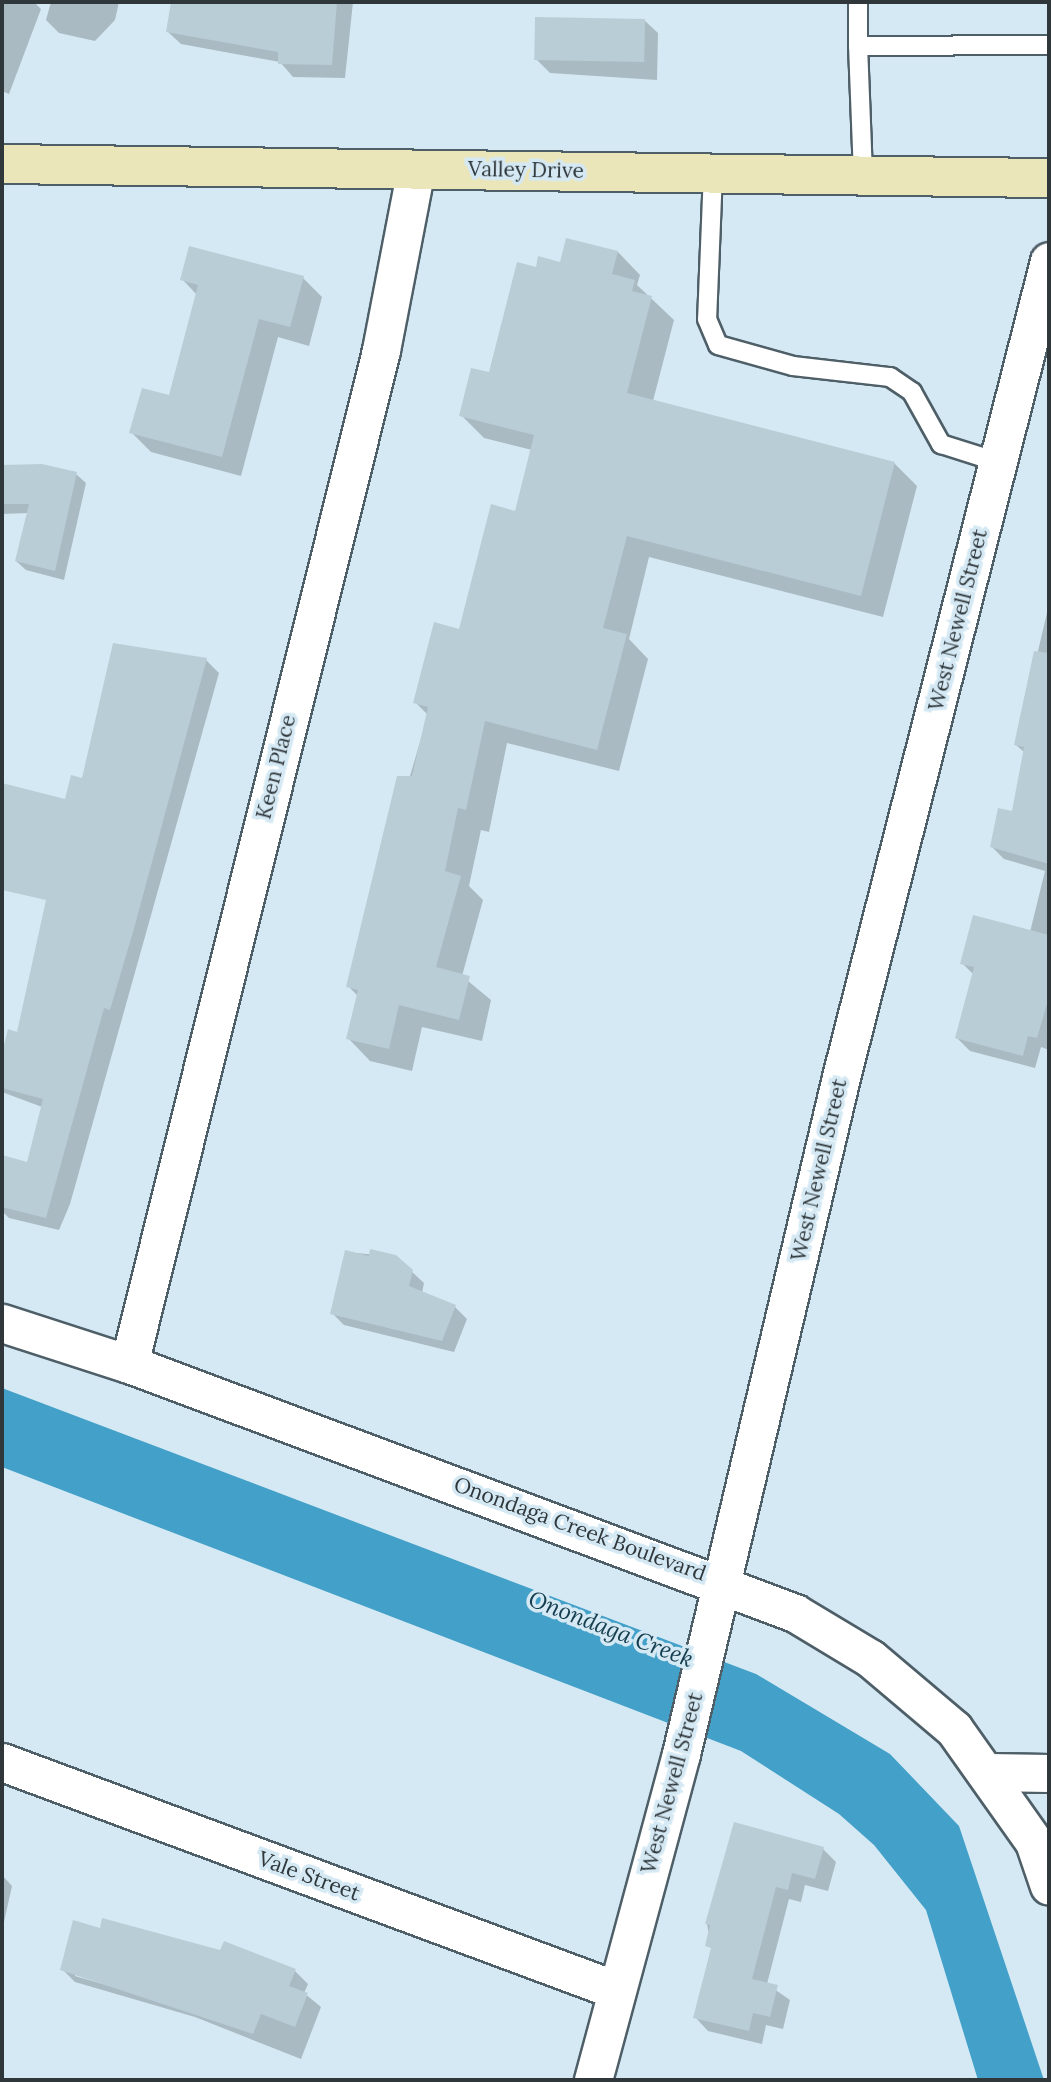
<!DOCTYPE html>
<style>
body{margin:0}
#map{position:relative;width:1051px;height:2082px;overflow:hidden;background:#d5e9f4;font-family:Lora,serif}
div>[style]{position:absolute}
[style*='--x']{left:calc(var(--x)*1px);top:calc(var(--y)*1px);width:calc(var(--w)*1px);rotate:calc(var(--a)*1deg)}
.water>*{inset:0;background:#43a0c8}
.shadow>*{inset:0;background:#0003}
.building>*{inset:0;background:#b9cdd7;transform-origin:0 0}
.roads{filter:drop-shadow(2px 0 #4e5f68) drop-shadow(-2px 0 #4e5f68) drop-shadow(0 2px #4e5f68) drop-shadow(0 -2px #4e5f68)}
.service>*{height:18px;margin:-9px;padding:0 9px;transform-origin:9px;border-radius:9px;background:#fff}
.minor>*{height:37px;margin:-18.5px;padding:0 18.5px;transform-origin:18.5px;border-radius:18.5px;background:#fff}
.secondary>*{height:38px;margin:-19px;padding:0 19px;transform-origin:19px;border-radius:19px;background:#ebe5ba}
span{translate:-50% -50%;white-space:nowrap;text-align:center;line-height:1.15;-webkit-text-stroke:7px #d5e9f4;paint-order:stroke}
.street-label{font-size:21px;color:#2f373b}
.water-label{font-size:23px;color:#153e4f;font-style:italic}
.frame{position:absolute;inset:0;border:4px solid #2f373b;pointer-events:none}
</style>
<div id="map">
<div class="water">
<div style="clip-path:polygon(2px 1388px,756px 1674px,890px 1754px,959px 1826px,1044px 2080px,978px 2080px,926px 1910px,874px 1845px,839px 1814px,741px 1751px,2px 1467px)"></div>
</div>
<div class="shadow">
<div style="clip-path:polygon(2px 2px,34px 2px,41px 9px,9px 94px,2px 91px)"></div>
<div style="clip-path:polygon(51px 2px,119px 2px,115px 20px,95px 41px,59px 33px,46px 20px)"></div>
<div style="clip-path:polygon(172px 2px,353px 2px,345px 78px,293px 77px,280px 62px,181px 44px,167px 31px)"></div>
<div style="clip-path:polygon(644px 20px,658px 33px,657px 80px,550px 73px,537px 60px)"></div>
<div style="clip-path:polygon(618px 252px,640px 275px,637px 285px,674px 320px,653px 401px,894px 463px,917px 486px,883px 617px,649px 557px,629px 639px,648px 659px,619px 771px,507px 743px,489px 832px,481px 830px,469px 886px,483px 900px,462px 976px,491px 1000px,482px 1041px,422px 1027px,412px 1071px,370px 1061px,348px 1038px,358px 996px,348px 986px,428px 715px,415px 702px,460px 631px,516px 513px,532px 450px,484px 438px,461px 415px,490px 374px,537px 269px)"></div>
<div style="clip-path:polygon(303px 278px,322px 297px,309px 346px,278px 337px,241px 476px,151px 452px,131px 432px,170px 397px,197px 295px,182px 279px)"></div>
<div style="clip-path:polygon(42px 465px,76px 474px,86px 483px,64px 580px,26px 570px,16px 561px,29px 513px,2px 514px,2px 466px)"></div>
<div style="clip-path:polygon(1049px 604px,1049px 1050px,1041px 1047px,1035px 1068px,970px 1051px,957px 1038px,974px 975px,962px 963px,1030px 932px,1045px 871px,1004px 859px,992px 847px,1014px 813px,1025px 753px,1016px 745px)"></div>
<div style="clip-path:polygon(206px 660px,219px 673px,70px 1204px,59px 1230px,9px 1218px,2px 1211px,7px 1159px,28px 1164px,42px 1107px,2px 1092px,2px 1060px,9px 1032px,18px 1034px,84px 780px)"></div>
<div style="clip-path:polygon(347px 1252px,396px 1257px,424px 1283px,422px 1293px,455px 1307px,467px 1319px,454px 1352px,344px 1325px,332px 1313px)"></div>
<div style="clip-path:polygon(823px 1849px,836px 1862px,828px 1891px,805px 1885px,801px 1902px,789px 1899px,767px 1984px,790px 2000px,783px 2029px,766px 2025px,762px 2044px,708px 2031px,695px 2017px,712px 1951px,707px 1924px)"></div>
<div style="clip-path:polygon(2px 1875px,12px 1886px,2px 1931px)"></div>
<div style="clip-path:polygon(evenodd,62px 1969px,295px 1971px,308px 1984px,304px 1993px,321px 2007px,301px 2059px,195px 2017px,75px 1982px,62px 1969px,75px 1972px,189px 2009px,75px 1976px,75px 1972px)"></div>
</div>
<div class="building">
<div style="clip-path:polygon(171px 2px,337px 2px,332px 65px,278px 64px,278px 52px,166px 32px)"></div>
<div style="left:535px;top:17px;width:110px;height:43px;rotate:1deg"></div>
<div style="clip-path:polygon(566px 238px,618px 251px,612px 274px,635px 280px,632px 291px,652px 296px,627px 393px,895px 462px,861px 596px,627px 536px,603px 628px,627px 634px,597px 750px,485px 721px,466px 810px,458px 808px,445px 871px,461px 876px,436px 967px,470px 976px,459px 1020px,399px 1005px,389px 1049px,346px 1039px,358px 990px,346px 987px,397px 776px,412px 776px,428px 707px,413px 703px,434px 622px,459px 629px,491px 504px,515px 511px,534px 435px,459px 416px,471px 368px,489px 372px,517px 262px,536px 267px,538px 256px,560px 262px)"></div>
<div style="clip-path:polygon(189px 246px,304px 276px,290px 327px,259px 319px,222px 457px,129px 433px,142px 388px,169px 395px,198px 285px,180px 280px)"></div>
<div style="clip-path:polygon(42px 464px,77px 472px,55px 571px,15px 561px,29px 504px,2px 504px,2px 465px)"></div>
<div style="clip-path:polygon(113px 643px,207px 658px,135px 925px,110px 1010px,104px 1008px,46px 1218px,2px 1207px,2px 1155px,27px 1162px,43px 1099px,2px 1088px,2px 1053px,8px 1029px,17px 1032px,46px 900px,2px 890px,2px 783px,65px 799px,71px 775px,82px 778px)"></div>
<div style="clip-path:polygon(1034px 651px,1049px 653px,1049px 864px,990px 847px,998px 808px,1012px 811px,1024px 747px,1014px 745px)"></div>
<div style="clip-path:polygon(973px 915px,1049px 935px,1049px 997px,1037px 1038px,1028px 1036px,1023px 1056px,955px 1038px,974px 967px,960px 964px)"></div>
<div style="clip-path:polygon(370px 1249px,396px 1255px,413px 1270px,409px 1286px,456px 1305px,442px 1341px,330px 1314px,345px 1250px,369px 1256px)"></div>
<div style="clip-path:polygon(734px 1822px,824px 1847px,815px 1879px,792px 1873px,788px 1890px,776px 1887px,752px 1979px,778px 1985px,770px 2017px,753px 2013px,749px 2031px,693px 2018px,711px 1948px,705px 1946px,710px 1925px,705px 1924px)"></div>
<div style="clip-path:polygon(102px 1918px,220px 1950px,224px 1941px,296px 1969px,289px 1986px,308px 1993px,295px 2027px,261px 2014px,253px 2034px,60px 1970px,73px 1920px,100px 1928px)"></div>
</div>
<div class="roads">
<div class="service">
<div style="--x:858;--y:46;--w:44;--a:-90"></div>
<div style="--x:713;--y:172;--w:147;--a:92.3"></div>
<div style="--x:707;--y:319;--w:28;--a:67"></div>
<div style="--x:718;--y:345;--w:78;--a:15.6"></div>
<div style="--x:793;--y:366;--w:98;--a:6.5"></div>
<div style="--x:890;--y:377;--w:27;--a:34"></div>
<div style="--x:912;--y:392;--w:60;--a:60.9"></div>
<div style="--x:941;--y:444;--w:60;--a:17.5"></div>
<div style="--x:863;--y:175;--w:129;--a:-92.2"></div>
<div style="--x:858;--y:46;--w:191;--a:-0.3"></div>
</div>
<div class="minor">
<div style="--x:2;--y:1323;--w:133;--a:17.9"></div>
<div style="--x:129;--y:1364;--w:711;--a:20.5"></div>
<div style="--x:795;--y:1613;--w:87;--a:31"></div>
<div style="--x:870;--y:1658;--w:110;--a:40.2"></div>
<div style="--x:954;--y:1729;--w:138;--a:54.7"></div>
<div style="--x:1034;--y:1842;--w:46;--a:71.2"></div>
<div style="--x:129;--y:1364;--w:1045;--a:-76.04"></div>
<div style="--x:381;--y:350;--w:184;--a:-79.1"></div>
<div style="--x:2;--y:1762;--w:655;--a:20.37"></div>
<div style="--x:988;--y:1772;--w:61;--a:0.9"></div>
<div style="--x:593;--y:2080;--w:338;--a:-74.9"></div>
<div style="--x:681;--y:1754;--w:696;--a:-76.7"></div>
<div style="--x:841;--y:1077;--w:842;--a:-75.7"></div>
</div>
<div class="secondary">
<div style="--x:2;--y:164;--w:1047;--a:0.77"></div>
</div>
</div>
<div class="street-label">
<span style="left:526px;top:170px;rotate:1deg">Valley Drive</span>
<span style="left:958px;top:620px;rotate:-76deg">West Newell Street</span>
<span style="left:276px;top:767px;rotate:-76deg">Keen Place</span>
<span style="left:819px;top:1170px;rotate:-77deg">West Newell Street</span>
<span style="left:580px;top:1529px;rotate:20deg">Onondaga Creek Boulevard</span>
<span style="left:672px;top:1783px;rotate:-75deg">West Newell Street</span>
<span style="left:309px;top:1876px;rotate:20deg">Vale Street</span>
</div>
<div class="water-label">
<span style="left:611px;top:1629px;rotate:21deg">Onondaga Creek</span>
</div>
<div class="frame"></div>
</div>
